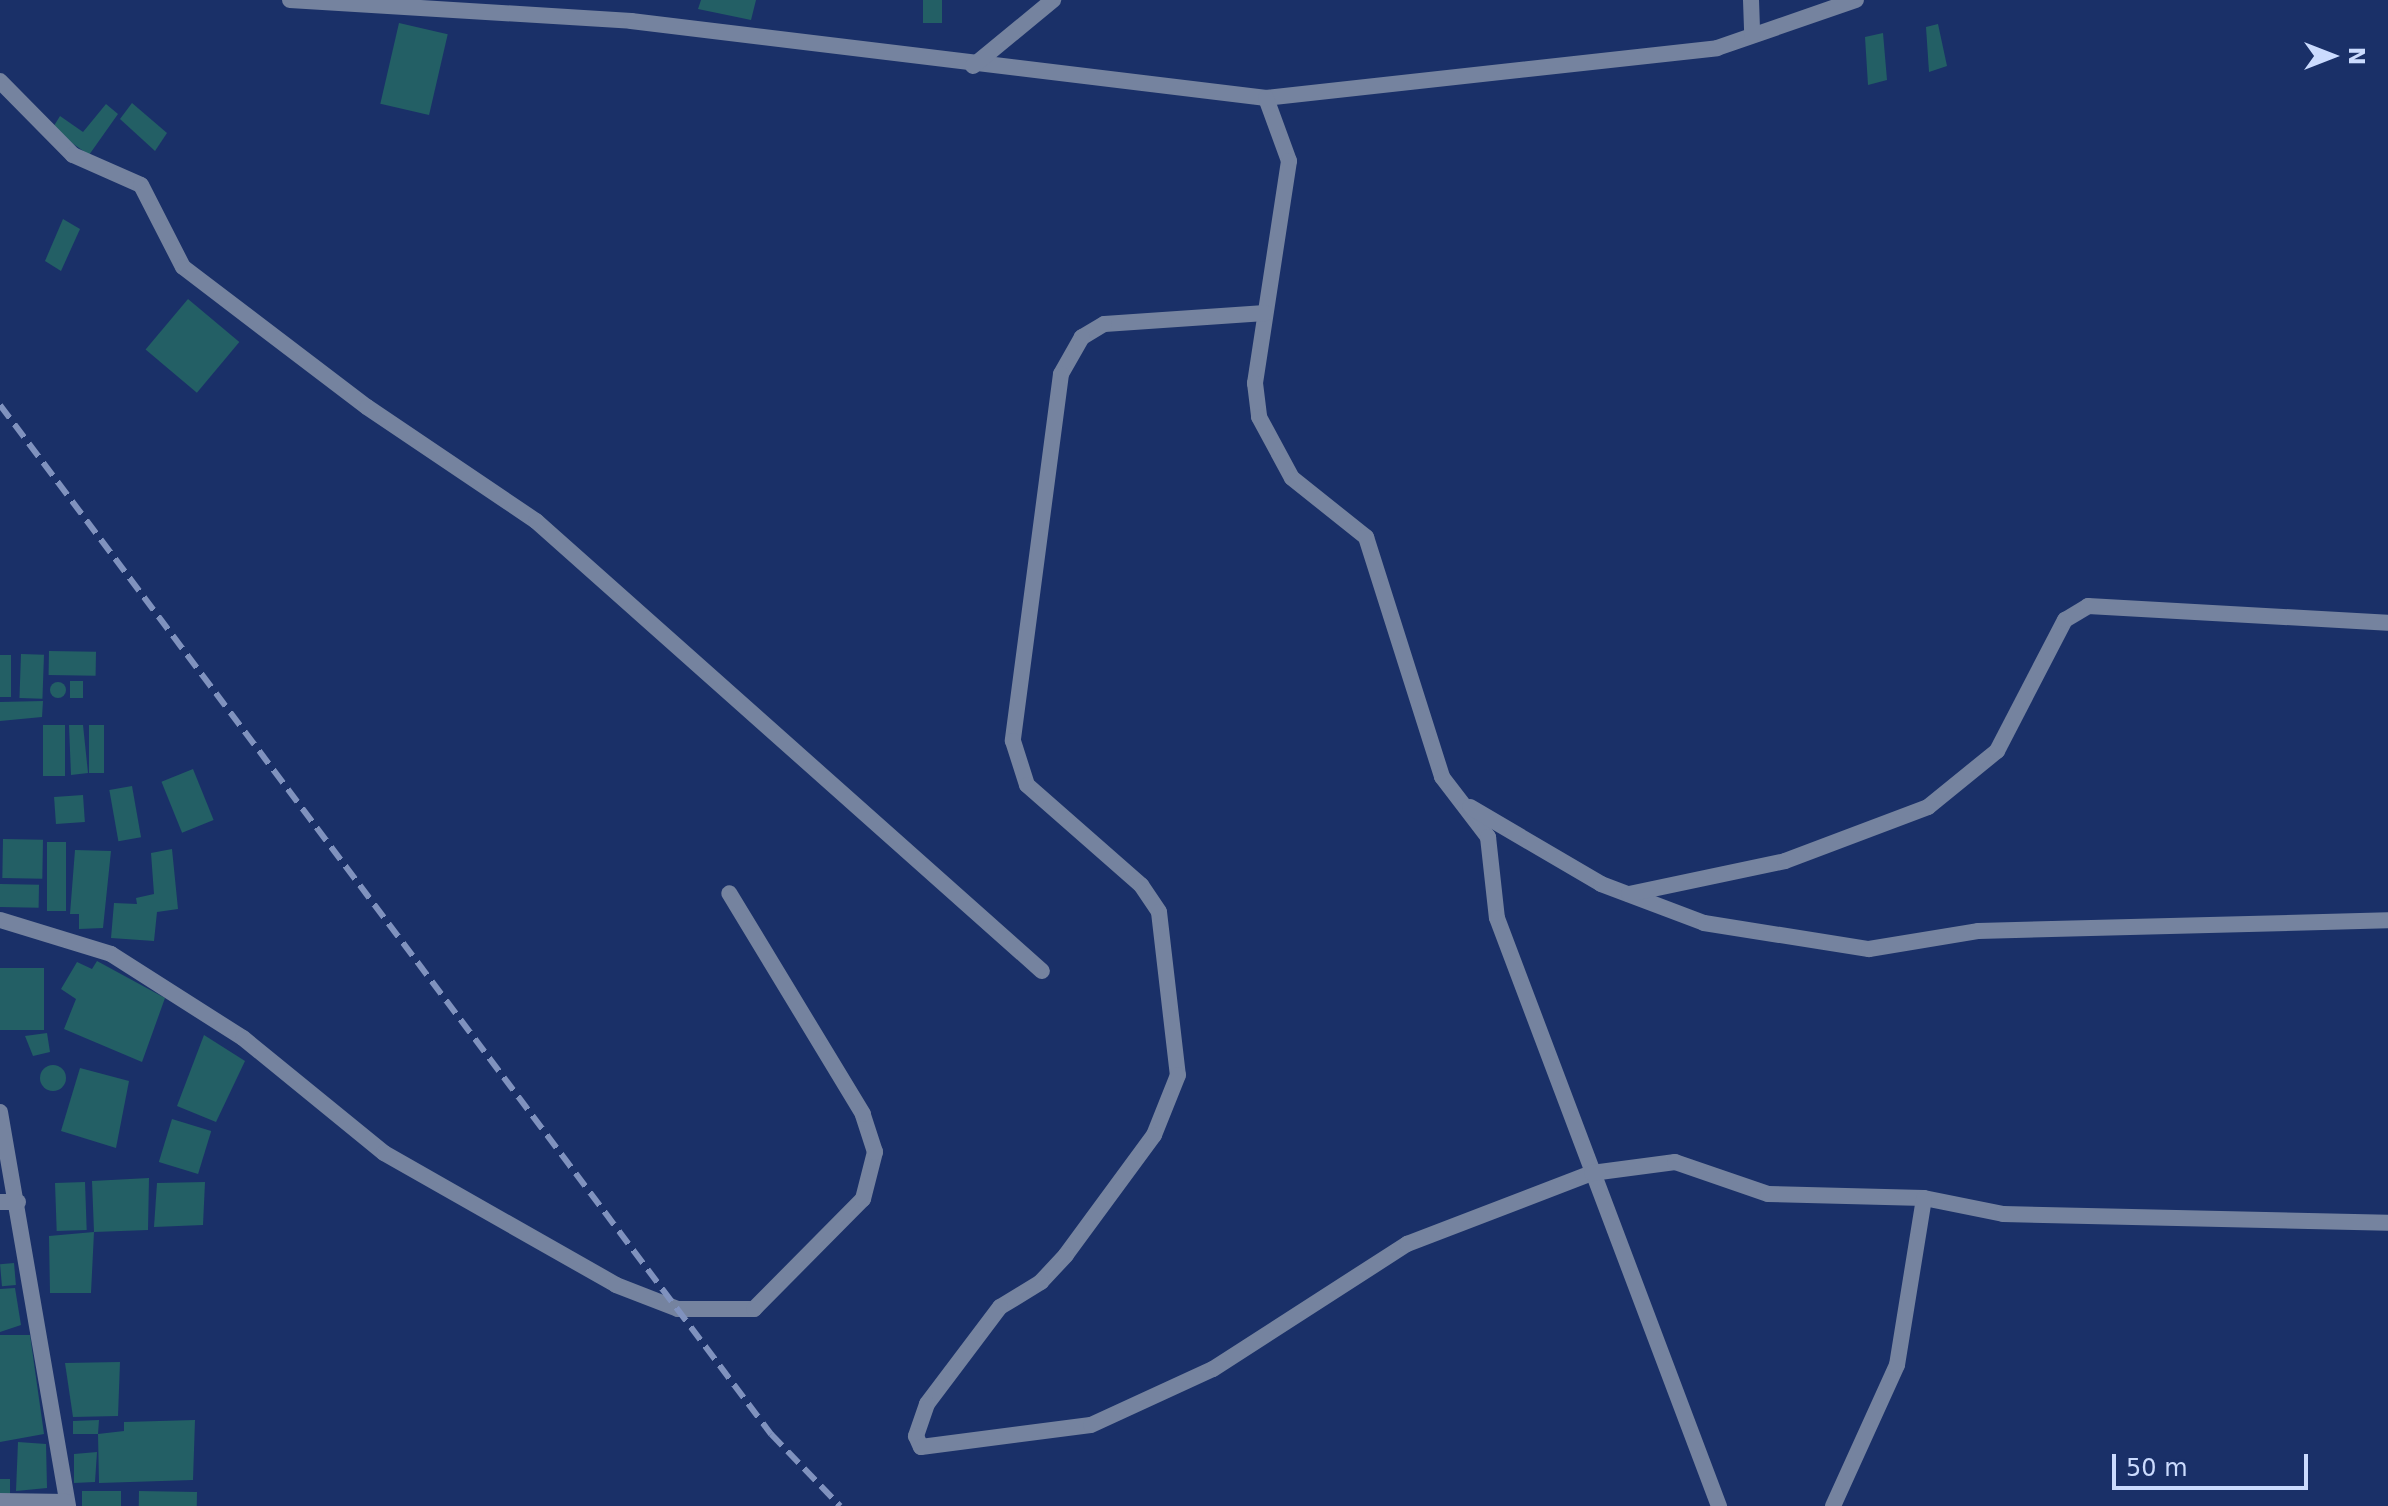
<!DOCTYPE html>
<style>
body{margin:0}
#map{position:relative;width:2388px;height:1506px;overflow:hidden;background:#1a3068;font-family:"DejaVu Sans",sans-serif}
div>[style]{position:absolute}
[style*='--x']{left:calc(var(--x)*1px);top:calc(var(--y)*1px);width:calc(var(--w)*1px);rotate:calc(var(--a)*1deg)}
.building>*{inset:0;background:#235f65;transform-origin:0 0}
.round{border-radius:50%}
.street>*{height:16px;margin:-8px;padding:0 8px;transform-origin:8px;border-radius:8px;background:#75839f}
.rail>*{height:6px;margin-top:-3px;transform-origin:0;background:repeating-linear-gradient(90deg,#8092be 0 16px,transparent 0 24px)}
span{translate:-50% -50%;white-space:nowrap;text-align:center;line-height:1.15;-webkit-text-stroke:6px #1a3068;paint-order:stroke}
.north{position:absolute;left:2292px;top:16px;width:80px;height:80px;-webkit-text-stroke:6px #1a3068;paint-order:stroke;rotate:90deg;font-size:22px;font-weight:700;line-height:32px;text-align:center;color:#cbdbfe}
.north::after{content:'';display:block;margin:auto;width:28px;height:36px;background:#cbdbfe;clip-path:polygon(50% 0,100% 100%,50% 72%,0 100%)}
.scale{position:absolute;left:2112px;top:1454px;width:196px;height:36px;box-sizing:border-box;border:4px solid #cbdbfe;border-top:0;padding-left:10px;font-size:24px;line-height:28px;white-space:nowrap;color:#cbdbfe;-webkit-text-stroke:6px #1a3068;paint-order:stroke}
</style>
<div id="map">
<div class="building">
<div style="clip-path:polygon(701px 0,756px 0,751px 20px,698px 9px)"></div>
<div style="left:923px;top:0;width:19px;height:23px"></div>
<div style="left:399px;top:23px;width:50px;height:83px;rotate:13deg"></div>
<div style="clip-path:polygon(1938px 24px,1947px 66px,1929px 72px,1926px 27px)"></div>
<div style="clip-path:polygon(1883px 33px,1887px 80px,1868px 85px,1865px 37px)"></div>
<div style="clip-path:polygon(132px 103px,167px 133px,155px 151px,120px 119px)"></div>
<div style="clip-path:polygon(106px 104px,118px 114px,89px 155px,52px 129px,60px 116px,83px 132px)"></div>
<div style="clip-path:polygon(63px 219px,80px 229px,61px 271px,45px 261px)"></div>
<div style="left:188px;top:299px;width:67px;height:66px;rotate:40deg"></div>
<div style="left:49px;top:651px;width:47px;height:24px;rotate:1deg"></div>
<div style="left:21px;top:654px;width:23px;height:44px;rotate:2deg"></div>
<div style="left:0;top:655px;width:11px;height:42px"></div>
<div style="left:70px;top:681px;width:13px;height:17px"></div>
<div class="round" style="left:50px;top:682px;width:16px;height:16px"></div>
<div style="clip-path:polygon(43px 701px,42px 717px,0 721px,0 702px)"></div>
<div style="left:65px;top:725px;width:51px;height:22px;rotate:90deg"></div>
<div style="clip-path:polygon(69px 725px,83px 725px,88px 773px,71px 775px)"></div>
<div style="left:89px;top:725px;width:15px;height:48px"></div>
<div style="left:193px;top:769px;width:55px;height:34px;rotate:68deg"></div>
<div style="left:132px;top:786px;width:52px;height:23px;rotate:80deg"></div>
<div style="left:83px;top:795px;width:27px;height:29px;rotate:86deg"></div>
<div style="left:3px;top:839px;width:40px;height:39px;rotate:1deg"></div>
<div style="left:47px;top:842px;width:19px;height:69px"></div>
<div style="clip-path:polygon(172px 849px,178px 909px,157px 912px,154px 941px,111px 938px,114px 903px,137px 904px,136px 898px,154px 894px,151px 853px)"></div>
<div style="clip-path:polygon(75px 850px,111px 851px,103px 928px,79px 929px,79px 914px,70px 914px)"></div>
<div style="left:0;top:884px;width:39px;height:23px;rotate:1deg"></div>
<div style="clip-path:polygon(97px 961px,165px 998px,142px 1062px,64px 1029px,76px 999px,61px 989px,77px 962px,92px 969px)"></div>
<div style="left:44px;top:968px;width:62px;height:44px;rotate:90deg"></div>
<div style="clip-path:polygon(47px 1033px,50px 1052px,33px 1056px,25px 1036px)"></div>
<div style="clip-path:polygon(204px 1035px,245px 1061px,216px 1122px,177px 1106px)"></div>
<div class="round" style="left:40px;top:1065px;width:26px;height:26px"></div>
<div style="clip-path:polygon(80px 1068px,129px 1081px,116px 1148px,61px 1131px)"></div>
<div style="left:172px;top:1119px;width:41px;height:45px;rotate:17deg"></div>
<div style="clip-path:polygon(149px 1178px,148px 1230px,94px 1232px,91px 1293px,50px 1293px,49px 1236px,94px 1232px,92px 1181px)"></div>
<div style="left:85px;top:1182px;width:48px;height:30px;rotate:88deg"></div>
<div style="clip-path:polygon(205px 1182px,203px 1225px,154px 1227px,157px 1183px)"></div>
<div style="left:14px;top:1263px;width:22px;height:14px;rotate:85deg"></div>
<div style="clip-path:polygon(15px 1288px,21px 1325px,0 1332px,0 1289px)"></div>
<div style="clip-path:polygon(0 1335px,30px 1335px,44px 1434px,0 1442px)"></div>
<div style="clip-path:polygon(120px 1362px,118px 1416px,73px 1417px,65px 1363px)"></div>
<div style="clip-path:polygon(99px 1420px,98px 1434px,124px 1431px,124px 1422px,195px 1420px,193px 1480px,99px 1483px,98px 1434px,73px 1434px,73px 1421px)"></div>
<div style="clip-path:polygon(18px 1442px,46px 1444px,47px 1488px,16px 1491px)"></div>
<div style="clip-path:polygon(97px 1452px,95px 1482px,74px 1483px,74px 1454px)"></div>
<div style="left:0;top:1479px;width:10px;height:20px"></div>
<div style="left:82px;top:1491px;width:39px;height:15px"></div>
<div style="left:139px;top:1491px;width:58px;height:15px;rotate:1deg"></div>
</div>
<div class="street">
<div style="--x:290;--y:0;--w:342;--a:3.5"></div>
<div style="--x:631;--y:21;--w:640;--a:6.91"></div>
<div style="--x:1266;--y:98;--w:454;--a:-6.3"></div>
<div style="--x:1717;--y:48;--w:147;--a:-19.1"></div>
<div style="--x:1751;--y:0;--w:35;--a:88"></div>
<div style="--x:973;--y:66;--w:104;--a:-39.5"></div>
<div style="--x:0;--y:81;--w:104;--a:45.4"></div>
<div style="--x:73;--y:155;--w:74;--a:23.8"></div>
<div style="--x:141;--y:185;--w:92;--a:62.9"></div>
<div style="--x:183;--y:267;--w:231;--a:37.3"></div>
<div style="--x:367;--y:407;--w:204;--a:34"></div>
<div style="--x:536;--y:521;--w:677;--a:41.65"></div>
<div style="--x:1266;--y:98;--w:67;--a:69.9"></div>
<div style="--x:1289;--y:161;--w:225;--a:98.7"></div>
<div style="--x:1255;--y:383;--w:34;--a:83"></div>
<div style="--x:1259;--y:417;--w:69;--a:61.6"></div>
<div style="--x:1292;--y:478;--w:95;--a:38.6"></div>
<div style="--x:1366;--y:537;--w:252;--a:72.4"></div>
<div style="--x:1442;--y:777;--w:76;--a:52.5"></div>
<div style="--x:1488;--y:837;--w:81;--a:83.7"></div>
<div style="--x:1497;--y:918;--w:629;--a:69.32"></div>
<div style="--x:1265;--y:313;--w:161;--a:176.1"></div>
<div style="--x:1104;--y:324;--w:26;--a:149"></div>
<div style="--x:1082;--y:337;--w:43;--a:119.6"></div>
<div style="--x:1061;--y:374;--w:370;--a:97.5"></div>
<div style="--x:1013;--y:741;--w:46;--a:72.3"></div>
<div style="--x:1027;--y:785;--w:152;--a:41.3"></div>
<div style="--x:1141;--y:885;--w:32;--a:56"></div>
<div style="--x:1159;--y:912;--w:164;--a:83.4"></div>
<div style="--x:1178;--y:1075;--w:65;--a:111.8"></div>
<div style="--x:1154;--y:1135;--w:149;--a:126.3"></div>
<div style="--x:1066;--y:1255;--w:37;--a:133"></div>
<div style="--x:1041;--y:1282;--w:48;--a:148.6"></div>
<div style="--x:1000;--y:1307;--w:121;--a:127"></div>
<div style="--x:927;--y:1404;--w:34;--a:109"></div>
<div style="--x:916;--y:1436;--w:12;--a:66"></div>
<div style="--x:921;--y:1447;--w:171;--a:-7.4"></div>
<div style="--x:1091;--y:1425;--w:134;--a:-24.7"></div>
<div style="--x:1213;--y:1369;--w:231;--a:-32.8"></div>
<div style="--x:1407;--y:1244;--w:198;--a:-21"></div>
<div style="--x:1592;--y:1173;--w:84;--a:-7.5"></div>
<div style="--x:1675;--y:1162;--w:98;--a:19"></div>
<div style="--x:1768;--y:1194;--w:156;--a:1.5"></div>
<div style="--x:1924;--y:1198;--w:81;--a:11.4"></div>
<div style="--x:2003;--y:1214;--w:385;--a:1.3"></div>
<div style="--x:1470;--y:807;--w:152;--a:30.4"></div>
<div style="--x:1601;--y:884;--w:110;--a:20.7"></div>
<div style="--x:1704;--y:923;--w:167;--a:9"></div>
<div style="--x:1869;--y:949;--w:110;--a:-9.4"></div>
<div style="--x:1978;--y:931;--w:410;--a:-1.5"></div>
<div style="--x:1629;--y:894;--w:159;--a:-11.9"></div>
<div style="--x:1785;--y:861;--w:153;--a:-20.7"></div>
<div style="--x:1928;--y:807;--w:89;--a:-39.1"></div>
<div style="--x:1997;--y:751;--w:148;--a:-62.6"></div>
<div style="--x:2065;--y:620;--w:27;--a:-31"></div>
<div style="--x:2088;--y:606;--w:300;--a:3.2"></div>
<div style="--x:0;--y:920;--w:116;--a:17"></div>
<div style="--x:111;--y:954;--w:156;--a:32.5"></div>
<div style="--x:243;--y:1038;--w:182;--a:39.2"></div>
<div style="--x:384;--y:1153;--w:267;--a:29.6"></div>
<div style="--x:616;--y:1285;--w:66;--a:21.2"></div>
<div style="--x:678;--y:1309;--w:76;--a:0"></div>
<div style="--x:754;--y:1309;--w:155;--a:-45.3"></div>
<div style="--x:863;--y:1199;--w:49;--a:-75.7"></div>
<div style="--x:875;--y:1152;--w:40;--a:-108"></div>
<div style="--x:863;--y:1114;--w:258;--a:-121.2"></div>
<div style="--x:0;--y:1112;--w:400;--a:80.2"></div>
<div style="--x:0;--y:1202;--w:18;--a:0"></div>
<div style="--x:0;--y:1501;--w:67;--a:0.9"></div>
<div style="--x:1833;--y:1506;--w:155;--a:-65.6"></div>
<div style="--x:1897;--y:1365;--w:169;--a:-80.8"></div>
</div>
<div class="rail">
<div style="--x:0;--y:405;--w:1286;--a:53.16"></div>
<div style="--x:771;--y:1434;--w:100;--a:46.2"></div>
</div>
<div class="north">N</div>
<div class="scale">50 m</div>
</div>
